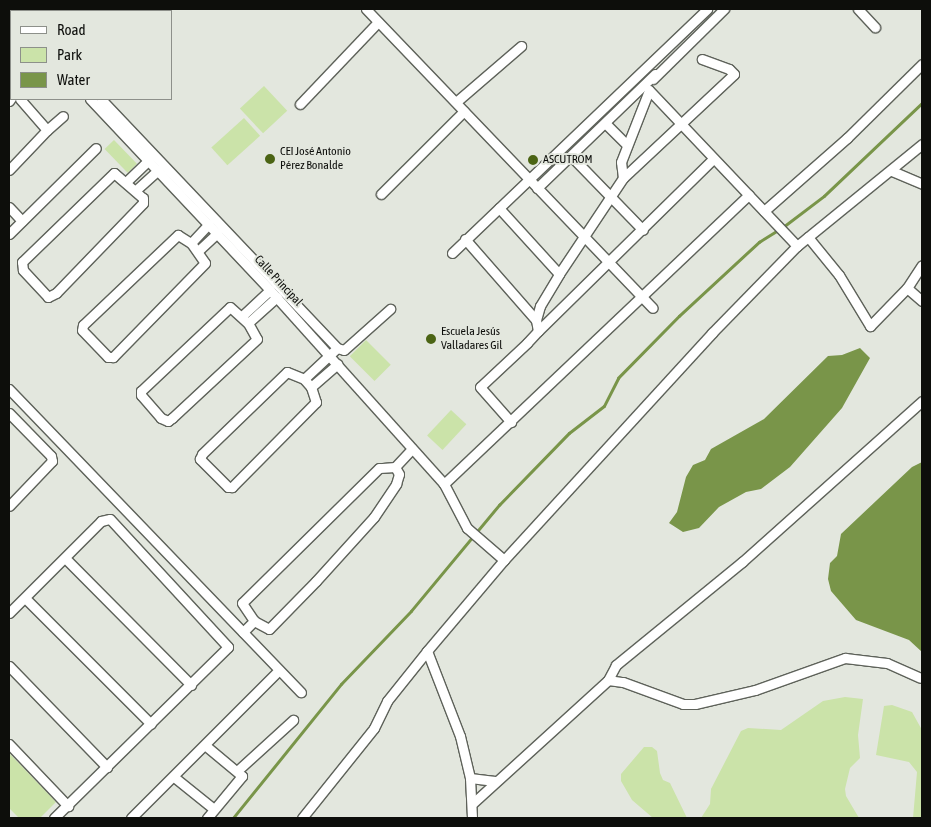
<!DOCTYPE html>
<meta charset="utf-8">
<style>
body{margin:0}
#map{position:relative;width:931px;height:827px;overflow:hidden;background:#e3e7de;font-family:"Asap Condensed",sans-serif}
div>[style]{position:absolute}
[style*='--x']{left:calc(var(--x)*1px);top:calc(var(--y)*1px);width:calc(var(--w)*1px);rotate:calc(var(--a)*1deg)}
.green>*{inset:0;background:#cbe3a9;transform-origin:0 0}
.water>*{inset:0;background:#799549}
.stream>*{height:2.5px;margin:-1.25px;padding:0 1.25px;transform-origin:1.25px;border-radius:1.25px;background:#799549}
.roads{filter:drop-shadow(1px 0 #5e625a) drop-shadow(-1px 0 #5e625a) drop-shadow(0 1px #5e625a) drop-shadow(0 -1px #5e625a)}
.minor>*{height:9px;margin:-4.5px;padding:0 4.5px;transform-origin:4.5px;border-radius:4.5px;background:#fff}
.dots>*{width:14px;height:14px;translate:-50% -50%;box-sizing:border-box;border:2px solid #e3e7de;border-radius:50%}
span{translate:-50% -50%;white-space:nowrap;text-align:center;line-height:1.15;-webkit-text-stroke:4px #e3e7de;paint-order:stroke}
.poi-label{font-size:12px;color:#0d0e0b}
.left{translate:0 -50%;text-align:left}
.street-label{font-size:12px;color:#0d0e0b}
.frame{position:absolute;inset:0;border:10px solid #0d0e0b;pointer-events:none}
.legend{position:absolute;left:10px;top:10px;width:162px;height:90px;box-sizing:border-box;background:#e3e7de;border:1px solid #8d908a;margin:0;padding:6px 9px;list-style:none;font-size:15px;color:#0d0e0b}
.legend li{display:flex;align-items:center;gap:10px;height:25px}
.legend b{width:25px;border:1px solid #8d908a}
</style>
<div id="map">
<div class="green">
<div style="left:264px;top:86px;width:34px;height:33px;rotate:47deg"></div>
<div style="left:244px;top:118px;width:24px;height:44px;rotate:48deg"></div>
<div style="left:114px;top:140px;width:33px;height:13px;rotate:46deg"></div>
<div style="left:366px;top:340px;width:35px;height:23px;rotate:45deg"></div>
<div style="left:451px;top:410px;width:21px;height:35px;rotate:43deg"></div>
<div style="clip-path:polygon(845px 697px,863px 699px,858px 735px,860px 758px,850px 768px,845px 789px,846px 796px,859px 818px,701px 818px,710px 804px,711px 789px,741px 731px,748px 728px,781px 730px,823px 701px)"></div>
<div style="clip-path:polygon(892px 705px,912px 712px,922px 730px,922px 818px,913px 818px,917px 772px,909px 762px,876px 755px,884px 706px)"></div>
<div style="clip-path:polygon(644px 747px,652px 747px,657px 751px,660px 773px,663px 780px,670px 783px,687px 818px,653px 818px,632px 800px,621px 781px,621px 774px)"></div>
<div style="clip-path:polygon(9px 753px,56px 802px,40px 818px,19px 818px,9px 808px)"></div>
</div>
<div class="water">
<div style="clip-path:polygon(860px 348px,870px 358px,842px 408px,790px 467px,761px 489px,746px 492px,719px 507px,699px 528px,683px 532px,669px 523px,677px 512px,686px 477px,693px 465px,705px 460px,711px 449px,764px 419px,828px 356px,842px 355px)"></div>
<div style="clip-path:polygon(922px 462px,922px 652px,909px 640px,856px 620px,831px 591px,828px 579px,830px 563px,837px 556px,841px 534px,912px 467px)"></div>
</div>
<div class="stream">
<div style="--x:783;--y:227;--w:51;--a:-37.1"></div>
<div style="--x:824;--y:196;--w:135;--a:-43.5"></div>
<div style="--x:233;--y:818;--w:172;--a:-51.1"></div>
<div style="--x:341;--y:684;--w:101;--a:-46.2"></div>
<div style="--x:411;--y:611;--w:138;--a:-50.3"></div>
<div style="--x:499;--y:505;--w:100;--a:-45.8"></div>
<div style="--x:569;--y:433;--w:44;--a:-37.6"></div>
<div style="--x:604;--y:406;--w:31;--a:-63"></div>
<div style="--x:618;--y:378;--w:87;--a:-45.5"></div>
<div style="--x:679;--y:316;--w:109;--a:-42.8"></div>
<div style="--x:759;--y:242;--w:22;--a:-32"></div>
</div>
<div class="roads">
<div class="minor">
<div style="--x:17;--y:9;--w:4;--a:34"></div>
<div style="--x:366;--y:9;--w:414;--a:46.2"></div>
<div style="--x:858;--y:9;--w:25;--a:47"></div>
<div style="--x:9;--y:11;--w:4;--a:56"></div>
<div style="--x:9;--y:69;--w:4;--a:-56"></div>
<div style="--x:653;--y:79;--w:100;--a:-44.6"></div>
<div style="--x:9;--y:87;--w:4;--a:56"></div>
<div style="--x:90;--y:99;--w:262;--a:46.7"></div>
<div style="--x:270;--y:290;--w:261;--a:48.1"></div>
<div style="--x:101;--y:99;--w:343;--a:46.5"></div>
<div style="--x:9;--y:101;--w:4;--a:-56"></div>
<div style="--x:456;--y:102;--w:86;--a:-40.7"></div>
<div style="--x:300;--y:104;--w:113;--a:-46.4"></div>
<div style="--x:605;--y:123;--w:31;--a:45"></div>
<div style="--x:47;--y:130;--w:21;--a:-41"></div>
<div style="--x:571;--y:156;--w:103;--a:45.8"></div>
<div style="--x:9;--y:170;--w:55;--a:-46.5"></div>
<div style="--x:47;--y:130;--w:41;--a:-131.1"></div>
<div style="--x:892;--y:171;--w:33;--a:23"></div>
<div style="--x:114;--y:173;--w:38;--a:41"></div>
<div style="--x:143;--y:198;--w:5;--a:90"></div>
<div style="--x:143;--y:203;--w:125;--a:134"></div>
<div style="--x:56;--y:293;--w:9;--a:153"></div>
<div style="--x:48;--y:297;--w:37;--a:-133"></div>
<div style="--x:23;--y:270;--w:8;--a:-97"></div>
<div style="--x:22;--y:262;--w:128;--a:-44.1"></div>
<div style="--x:623;--y:178;--w:16;--a:-97"></div>
<div style="--x:621;--y:162;--w:77;--a:-68.7"></div>
<div style="--x:649;--y:90;--w:215;--a:46.5"></div>
<div style="--x:127;--y:181;--w:30;--a:-44"></div>
<div style="--x:537;--y:188;--w:164;--a:-44"></div>
<div style="--x:136;--y:190;--w:30;--a:-42"></div>
<div style="--x:381;--y:194;--w:117;--a:-45"></div>
<div style="--x:9;--y:207;--w:19;--a:47"></div>
<div style="--x:499;--y:208;--w:89;--a:47.7"></div>
<div style="--x:764;--y:211;--w:111;--a:-41.3"></div>
<div style="--x:847;--y:138;--w:105;--a:-44.6"></div>
<div style="--x:9;--y:234;--w:122;--a:-44.7"></div>
<div style="--x:178;--y:235;--w:15;--a:32"></div>
<div style="--x:191;--y:243;--w:24;--a:55"></div>
<div style="--x:205;--y:263;--w:132;--a:134.4"></div>
<div style="--x:113;--y:357;--w:5;--a:180"></div>
<div style="--x:108;--y:357;--w:37;--a:-134"></div>
<div style="--x:82;--y:330;--w:5;--a:-79"></div>
<div style="--x:83;--y:325;--w:131;--a:-43.5"></div>
<div style="--x:808;--y:237;--w:49;--a:50.8"></div>
<div style="--x:839;--y:275;--w:60;--a:58.7"></div>
<div style="--x:870;--y:326;--w:53;--a:-45.8"></div>
<div style="--x:907;--y:288;--w:27;--a:-57"></div>
<div style="--x:465;--y:239;--w:108;--a:48.8"></div>
<div style="--x:536;--y:320;--w:11;--a:80"></div>
<div style="--x:538;--y:331;--w:16;--a:133"></div>
<div style="--x:527;--y:343;--w:64;--a:136.9"></div>
<div style="--x:480;--y:387;--w:47;--a:48.5"></div>
<div style="--x:191;--y:243;--w:26;--a:-47"></div>
<div style="--x:198;--y:251;--w:26;--a:-43"></div>
<div style="--x:452;--y:253;--w:353;--a:-43.7"></div>
<div style="--x:907;--y:288;--w:20;--a:41"></div>
<div style="--x:230;--y:307;--w:24;--a:42"></div>
<div style="--x:248;--y:323;--w:18;--a:61"></div>
<div style="--x:257;--y:339;--w:116;--a:137.1"></div>
<div style="--x:172;--y:418;--w:5;--a:143"></div>
<div style="--x:168;--y:421;--w:8;--a:-157"></div>
<div style="--x:161;--y:418;--w:30;--a:-131"></div>
<div style="--x:141;--y:395;--w:4;--a:-90"></div>
<div style="--x:141;--y:391;--w:122;--a:-43.3"></div>
<div style="--x:242;--y:316;--w:38;--a:-43"></div>
<div style="--x:536;--y:320;--w:15;--a:-74"></div>
<div style="--x:540;--y:306;--w:37;--a:-59"></div>
<div style="--x:559;--y:274;--w:115;--a:-56.3"></div>
<div style="--x:623;--y:178;--w:152;--a:-43.1"></div>
<div style="--x:734;--y:74;--w:7;--a:-135"></div>
<div style="--x:729;--y:69;--w:29;--a:-160"></div>
<div style="--x:248;--y:323;--w:39;--a:-42"></div>
<div style="--x:538;--y:331;--w:245;--a:-44.5"></div>
<div style="--x:287;--y:372;--w:18;--a:22"></div>
<div style="--x:304;--y:379;--w:11;--a:49"></div>
<div style="--x:311;--y:387;--w:16;--a:72"></div>
<div style="--x:316;--y:402;--w:120;--a:134.7"></div>
<div style="--x:232;--y:487;--w:4;--a:180"></div>
<div style="--x:228;--y:487;--w:40;--a:-135"></div>
<div style="--x:200;--y:459;--w:5;--a:-68"></div>
<div style="--x:202;--y:454;--w:118;--a:-44"></div>
<div style="--x:304;--y:379;--w:45;--a:-43.2"></div>
<div style="--x:337;--y:348;--w:7;--a:16"></div>
<div style="--x:344;--y:350;--w:62;--a:-41.7"></div>
<div style="--x:311;--y:387;--w:35;--a:-41"></div>
<div style="--x:9;--y:389;--w:421;--a:46.1"></div>
<div style="--x:9;--y:413;--w:60;--a:45.7"></div>
<div style="--x:51;--y:456;--w:5;--a:79"></div>
<div style="--x:52;--y:461;--w:62;--a:133.7"></div>
<div style="--x:395;--y:467;--w:25;--a:-47"></div>
<div style="--x:65;--y:558;--w:179;--a:45.2"></div>
<div style="--x:504;--y:560;--w:49;--a:-139.1"></div>
<div style="--x:467;--y:528;--w:50;--a:-117.6"></div>
<div style="--x:444;--y:484;--w:420;--a:-43.5"></div>
<div style="--x:25;--y:598;--w:178;--a:45"></div>
<div style="--x:9;--y:613;--w:130;--a:-45"></div>
<div style="--x:101;--y:521;--w:9;--a:-13"></div>
<div style="--x:110;--y:519;--w:174;--a:47.3"></div>
<div style="--x:228;--y:647;--w:244;--a:135.5"></div>
<div style="--x:243;--y:632;--w:16;--a:-45"></div>
<div style="--x:254;--y:621;--w:17;--a:28"></div>
<div style="--x:269;--y:629;--w:67;--a:-45.6"></div>
<div style="--x:316;--y:581;--w:86;--a:-47.8"></div>
<div style="--x:374;--y:517;--w:40;--a:-56"></div>
<div style="--x:396;--y:484;--w:10;--a:-73"></div>
<div style="--x:399;--y:474;--w:8;--a:-120"></div>
<div style="--x:395;--y:467;--w:16;--a:176"></div>
<div style="--x:379;--y:468;--w:192;--a:135.4"></div>
<div style="--x:242;--y:603;--w:22;--a:56"></div>
<div style="--x:427;--y:651;--w:91;--a:68.8"></div>
<div style="--x:460;--y:736;--w:43;--a:76.6"></div>
<div style="--x:470;--y:778;--w:40;--a:87.1"></div>
<div style="--x:9;--y:666;--w:141;--a:45.9"></div>
<div style="--x:608;--y:680;--w:15;--a:8"></div>
<div style="--x:623;--y:682;--w:64;--a:20.1"></div>
<div style="--x:683;--y:704;--w:12;--a:0"></div>
<div style="--x:695;--y:704;--w:62;--a:-13.1"></div>
<div style="--x:755;--y:690;--w:96;--a:-19.6"></div>
<div style="--x:845;--y:658;--w:42;--a:6.8"></div>
<div style="--x:887;--y:663;--w:36;--a:24"></div>
<div style="--x:9;--y:744;--w:86;--a:46.4"></div>
<div style="--x:206;--y:746;--w:47;--a:39.8"></div>
<div style="--x:242;--y:776;--w:55;--a:129.8"></div>
<div style="--x:237;--y:771;--w:76;--a:-42.3"></div>
<div style="--x:174;--y:777;--w:51;--a:38.7"></div>
<div style="--x:470;--y:778;--w:25;--a:7"></div>
<div style="--x:473;--y:803;--w:183;--a:-42.3"></div>
<div style="--x:608;--y:680;--w:17;--a:-62"></div>
<div style="--x:616;--y:665;--w:163;--a:-39.3"></div>
<div style="--x:742;--y:562;--w:241;--a:-41.8"></div>
<div style="--x:131;--y:818;--w:209;--a:-45"></div>
<div style="--x:302;--y:818;--w:115;--a:-51.3"></div>
<div style="--x:374;--y:728;--w:30;--a:-64"></div>
<div style="--x:387;--y:701;--w:64;--a:-51.3"></div>
<div style="--x:427;--y:651;--w:119;--a:-49.8"></div>
<div style="--x:504;--y:560;--w:308;--a:-47.5"></div>
<div style="--x:712;--y:333;--w:122;--a:-45.7"></div>
<div style="--x:797;--y:246;--w:161;--a:-39.2"></div>
</div>
</div>
<div class="dots">
<div style="left:270px;top:159px;background:#4b6414"></div>
<div style="left:533px;top:160px;background:#4b6414"></div>
<div style="left:431px;top:339px;background:#4b6414"></div>
</div>
<div class="poi-label">
<span class="left" style="left:280px;top:159px">CEI José Antonio<br>Pérez Bonalde</span>
<span class="left" style="left:543px;top:160px">ASCUTROM</span>
<span class="left" style="left:441px;top:339px">Escuela Jesús<br>Valladares Gil</span>
</div>
<div class="street-label">
<span style="left:278px;top:281px;rotate:47deg">Calle Principal</span>
</div>
<div class="frame"></div>
<ul class="legend">
<li><b style="height:6px;background:#fff"></b>Road</li>
<li><b style="height:14px;background:#cbe3a9"></b>Park</li>
<li><b style="height:14px;background:#799549"></b>Water</li>
</ul>
</div>
